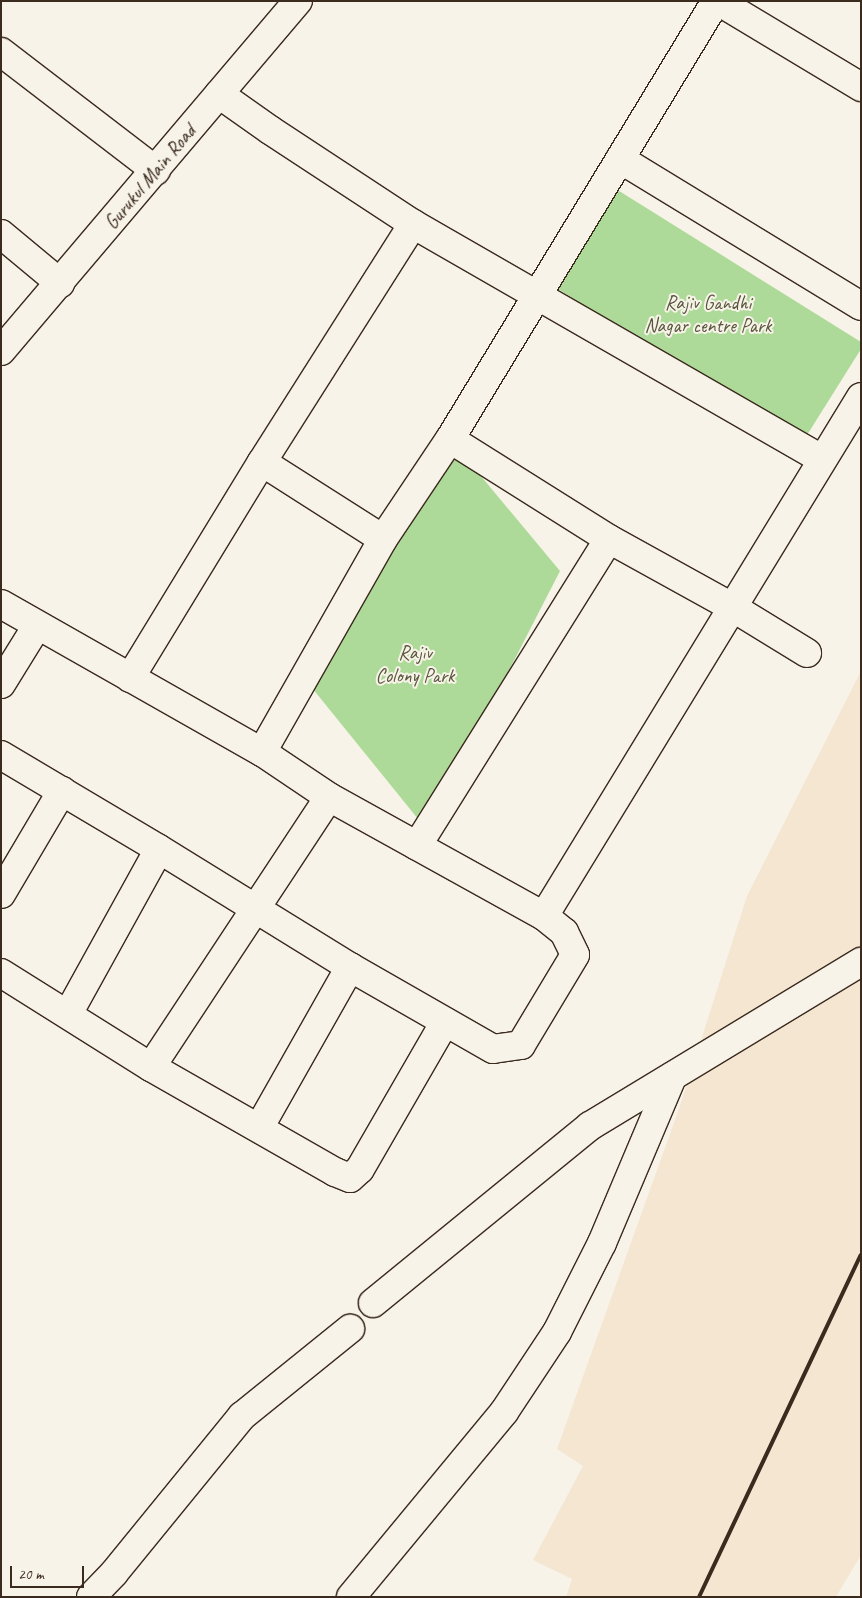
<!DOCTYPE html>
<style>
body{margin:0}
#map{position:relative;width:862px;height:1598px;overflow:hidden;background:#f7f3e8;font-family:Caveat,sans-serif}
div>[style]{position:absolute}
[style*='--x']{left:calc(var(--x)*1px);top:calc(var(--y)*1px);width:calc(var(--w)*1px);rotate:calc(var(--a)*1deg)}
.built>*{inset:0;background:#f5e6d2}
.green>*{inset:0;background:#adda98}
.roads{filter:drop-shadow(1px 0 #3b2a1e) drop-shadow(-1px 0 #3b2a1e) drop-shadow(0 1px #3b2a1e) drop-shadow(0 -1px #3b2a1e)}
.minor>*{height:28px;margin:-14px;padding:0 14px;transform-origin:14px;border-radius:14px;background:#f7f3e8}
.rail>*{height:4px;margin:-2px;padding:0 2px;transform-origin:2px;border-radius:2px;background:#3b2a1e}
span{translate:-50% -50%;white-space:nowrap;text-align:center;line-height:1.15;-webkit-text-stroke:4px #f7f3e8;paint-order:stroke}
.street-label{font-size:20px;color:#3b2a1e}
.park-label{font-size:20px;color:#58563c}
.frame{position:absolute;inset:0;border:2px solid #3b2a1e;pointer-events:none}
.scale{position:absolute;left:10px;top:1566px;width:74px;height:22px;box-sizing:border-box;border:2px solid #3b2a1e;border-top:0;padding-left:6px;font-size:15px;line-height:18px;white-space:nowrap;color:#3b2a1e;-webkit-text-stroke:4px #f7f3e8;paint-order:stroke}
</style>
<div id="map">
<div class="built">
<div style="clip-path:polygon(861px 671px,861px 1555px,836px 1597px,566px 1597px,572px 1579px,533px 1560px,583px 1466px,557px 1449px,680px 1106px,747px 896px)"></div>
</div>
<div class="green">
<div style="clip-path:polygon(616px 189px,861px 342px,861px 349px,802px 443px,555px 287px)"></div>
<div style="clip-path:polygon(450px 439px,560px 571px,427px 830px,304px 678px)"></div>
</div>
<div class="roads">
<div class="minor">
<div style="--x:718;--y:1;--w:167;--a:31"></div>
<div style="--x:1;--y:52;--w:195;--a:37.5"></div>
<div style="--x:219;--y:94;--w:62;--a:35.2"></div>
<div style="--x:270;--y:130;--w:171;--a:33.3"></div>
<div style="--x:413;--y:224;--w:472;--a:29.9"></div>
<div style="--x:620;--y:159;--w:282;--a:31.4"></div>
<div style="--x:1;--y:234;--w:77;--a:39.7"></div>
<div style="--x:1;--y:351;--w:459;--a:-49.7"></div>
<div style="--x:450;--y:439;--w:188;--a:32.2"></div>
<div style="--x:609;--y:539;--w:141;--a:28.9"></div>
<div style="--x:732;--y:607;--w:88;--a:31.5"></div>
<div style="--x:262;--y:462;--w:143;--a:32.5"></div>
<div style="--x:1;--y:604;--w:300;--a:29.6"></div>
<div style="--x:262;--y:752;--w:81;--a:33.9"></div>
<div style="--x:329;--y:797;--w:246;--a:29"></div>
<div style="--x:544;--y:916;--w:26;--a:39"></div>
<div style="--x:564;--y:932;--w:25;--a:64"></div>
<div style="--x:575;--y:955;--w:105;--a:121"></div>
<div style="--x:521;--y:1045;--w:28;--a:172"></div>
<div style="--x:493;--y:1049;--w:165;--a:-150.2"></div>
<div style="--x:350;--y:967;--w:225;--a:-148.3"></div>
<div style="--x:159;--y:849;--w:184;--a:-149.3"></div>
<div style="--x:130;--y:678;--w:253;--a:-58.6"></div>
<div style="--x:262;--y:462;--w:282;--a:-57.6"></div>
<div style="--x:1;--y:684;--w:68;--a:-58.2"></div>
<div style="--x:262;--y:752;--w:245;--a:-60.4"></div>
<div style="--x:383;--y:539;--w:120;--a:-56.2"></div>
<div style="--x:450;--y:439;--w:512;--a:-58.73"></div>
<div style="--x:417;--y:846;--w:362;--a:-58"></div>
<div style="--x:1;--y:894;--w:120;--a:-59.4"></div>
<div style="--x:544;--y:916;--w:608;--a:-58.58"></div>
<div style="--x:1;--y:973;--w:177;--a:32.1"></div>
<div style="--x:151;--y:1067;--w:212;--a:29.7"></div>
<div style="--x:335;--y:1172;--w:16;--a:22"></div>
<div style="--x:350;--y:1178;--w:13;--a:-42"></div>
<div style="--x:360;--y:1169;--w:170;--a:-60"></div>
<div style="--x:68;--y:1014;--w:188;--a:-61.1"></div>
<div style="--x:151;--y:1067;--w:323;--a:-56.6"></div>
<div style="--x:259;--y:1128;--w:185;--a:-60.5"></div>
<div style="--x:373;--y:1303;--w:280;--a:-39.2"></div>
<div style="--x:590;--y:1126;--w:317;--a:-31.2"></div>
<div style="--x:91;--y:1597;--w:33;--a:-46"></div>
<div style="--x:114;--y:1573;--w:203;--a:-50.8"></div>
<div style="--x:242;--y:1416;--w:139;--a:-38.9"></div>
<div style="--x:351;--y:1597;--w:240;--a:-50.4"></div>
<div style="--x:504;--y:1412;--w:96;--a:-56.5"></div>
<div style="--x:557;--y:1332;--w:100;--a:-63.2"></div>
<div style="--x:602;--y:1243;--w:180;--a:-67.1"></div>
</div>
</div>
<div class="rail">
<div style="--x:699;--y:1597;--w:378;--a:-64.7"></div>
</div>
<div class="street-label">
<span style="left:150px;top:177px;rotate:-50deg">Gurukul Main Road</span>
</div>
<div class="park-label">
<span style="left:708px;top:314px">Rajiv Gandhi<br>Nagar centre Park</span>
<span style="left:415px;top:664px">Rajiv<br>Colony Park</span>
</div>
<div class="frame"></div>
<div class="scale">20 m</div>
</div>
